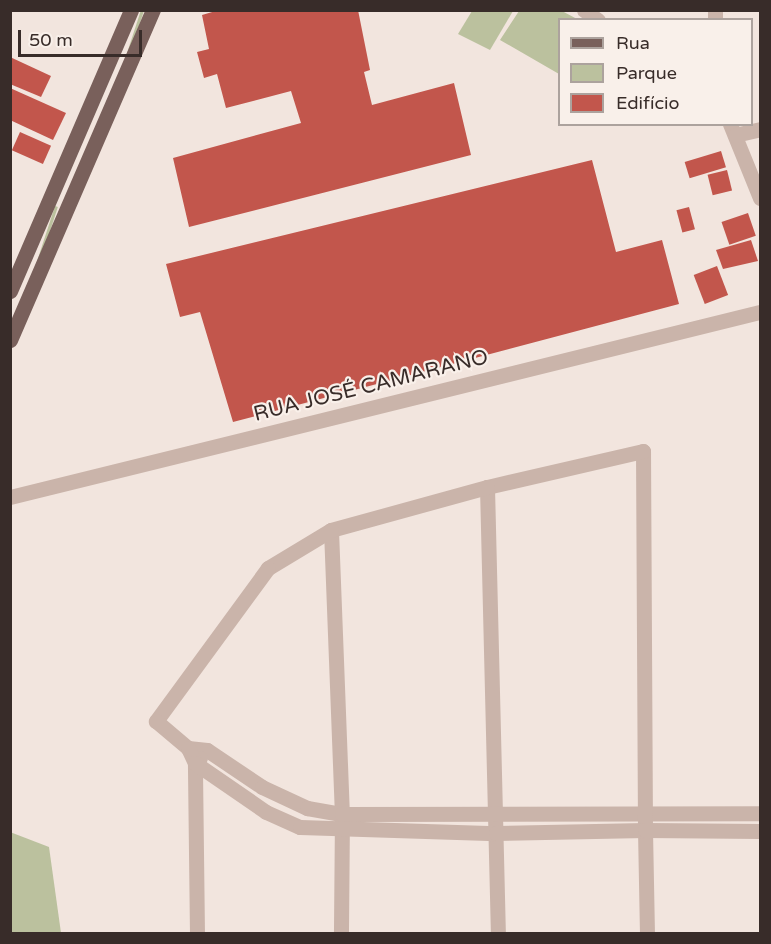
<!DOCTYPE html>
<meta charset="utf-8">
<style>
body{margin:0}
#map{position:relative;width:771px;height:944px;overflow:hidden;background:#f2e5de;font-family:"Varela Round",sans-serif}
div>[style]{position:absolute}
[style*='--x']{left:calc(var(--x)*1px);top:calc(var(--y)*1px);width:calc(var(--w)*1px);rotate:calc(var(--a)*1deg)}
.green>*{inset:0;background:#bbc19e;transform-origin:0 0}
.building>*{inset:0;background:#c2564c;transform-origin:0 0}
.minor>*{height:15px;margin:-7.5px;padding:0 7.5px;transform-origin:7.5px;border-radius:7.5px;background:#cab4aa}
.major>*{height:15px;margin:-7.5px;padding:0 7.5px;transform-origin:7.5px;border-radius:7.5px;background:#79605b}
span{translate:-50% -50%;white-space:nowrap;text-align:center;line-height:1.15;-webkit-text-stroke:4.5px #f9f0ea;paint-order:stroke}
.street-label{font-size:21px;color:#382c29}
.frame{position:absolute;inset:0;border:12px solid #382c29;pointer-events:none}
.legend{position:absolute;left:558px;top:18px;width:195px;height:108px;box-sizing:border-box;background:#f9f0ea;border:2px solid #aca29d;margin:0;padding:8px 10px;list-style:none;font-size:18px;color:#382c29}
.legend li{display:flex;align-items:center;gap:12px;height:30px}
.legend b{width:30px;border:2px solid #aca29d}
.scale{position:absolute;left:18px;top:30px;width:124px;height:27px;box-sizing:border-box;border:3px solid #382c29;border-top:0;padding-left:8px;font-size:18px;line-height:21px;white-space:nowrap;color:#382c29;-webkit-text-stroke:4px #f9f0ea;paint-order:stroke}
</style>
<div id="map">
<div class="green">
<div style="left:141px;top:10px;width:3px;height:128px;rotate:18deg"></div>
<div style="clip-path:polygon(472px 11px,513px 11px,490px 50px,458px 34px)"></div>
<div style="clip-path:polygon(519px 11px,562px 11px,577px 19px,560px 20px,559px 74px,500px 40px)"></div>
<div style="left:55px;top:206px;width:3px;height:111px;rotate:18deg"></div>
<div style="clip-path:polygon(10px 832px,49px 847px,61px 933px,11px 933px)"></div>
</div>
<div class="building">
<div style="clip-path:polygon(219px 10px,358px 10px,370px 70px,364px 72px,372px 105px,454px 83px,471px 155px,189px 227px,173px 158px,301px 123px,291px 91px,226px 108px,217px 74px,204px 78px,197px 52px,209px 49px,202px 15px)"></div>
<div style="clip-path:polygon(10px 57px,51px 76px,41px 97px,10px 84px)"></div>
<div style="clip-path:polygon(10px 88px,66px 113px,53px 140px,10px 120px)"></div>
<div style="left:20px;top:132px;width:34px;height:20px;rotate:24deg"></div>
<div style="left:721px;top:151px;width:17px;height:38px;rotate:73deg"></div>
<div style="clip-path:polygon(592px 160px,616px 252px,662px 240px,679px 304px,233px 422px,200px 312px,180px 317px,166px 264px)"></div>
<div style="left:727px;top:170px;width:21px;height:20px;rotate:76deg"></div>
<div style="left:689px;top:207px;width:23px;height:13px;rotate:75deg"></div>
<div style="left:748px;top:213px;width:24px;height:28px;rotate:71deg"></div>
<div style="clip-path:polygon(751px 240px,758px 261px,723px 269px,716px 250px)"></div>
<div style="left:717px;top:266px;width:31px;height:25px;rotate:69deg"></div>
</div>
<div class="minor">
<div style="--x:584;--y:10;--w:17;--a:36"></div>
<div style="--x:715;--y:20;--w:10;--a:-90"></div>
<div style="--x:730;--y:124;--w:80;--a:67.9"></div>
<div style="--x:735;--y:135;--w:26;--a:-13"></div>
<div style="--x:487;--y:487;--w:447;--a:88.6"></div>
<div style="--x:10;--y:497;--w:772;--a:-13.86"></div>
<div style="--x:331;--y:530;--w:284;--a:87.8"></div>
<div style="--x:342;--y:814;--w:120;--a:90.5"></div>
<div style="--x:188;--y:748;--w:19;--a:6"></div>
<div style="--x:207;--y:750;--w:66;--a:33.9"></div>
<div style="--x:262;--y:787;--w:50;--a:25"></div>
<div style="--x:307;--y:808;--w:36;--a:10"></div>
<div style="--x:342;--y:814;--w:418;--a:-0.1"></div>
<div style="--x:197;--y:934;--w:171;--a:-90.7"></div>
<div style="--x:195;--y:763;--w:7;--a:-45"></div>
<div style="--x:647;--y:934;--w:104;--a:-91.1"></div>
<div style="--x:645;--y:830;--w:379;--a:-90.3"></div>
<div style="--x:643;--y:451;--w:160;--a:167"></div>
<div style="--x:487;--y:487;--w:162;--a:164.6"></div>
<div style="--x:331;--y:530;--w:74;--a:148.9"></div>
<div style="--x:268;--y:568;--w:190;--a:126.2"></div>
<div style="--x:156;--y:721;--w:42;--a:40.2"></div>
<div style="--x:188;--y:748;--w:17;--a:65"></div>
<div style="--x:195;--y:763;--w:86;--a:34.6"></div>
<div style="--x:266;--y:812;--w:37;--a:24"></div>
<div style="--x:300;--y:827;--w:196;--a:1.8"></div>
<div style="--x:496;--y:833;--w:149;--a:-1.2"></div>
<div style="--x:645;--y:830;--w:115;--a:0.5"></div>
</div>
<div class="major">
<div style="--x:10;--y:291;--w:306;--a:-66.7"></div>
<div style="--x:10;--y:340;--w:360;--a:-66.6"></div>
</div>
<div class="street-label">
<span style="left:371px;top:386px;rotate:-14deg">RUA JOSÉ CAMARANO</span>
</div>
<div class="frame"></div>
<ul class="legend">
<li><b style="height:8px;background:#79605b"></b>Rua</li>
<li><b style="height:16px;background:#bbc19e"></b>Parque</li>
<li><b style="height:16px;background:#c2564c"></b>Edifício</li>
</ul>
<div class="scale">50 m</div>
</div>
